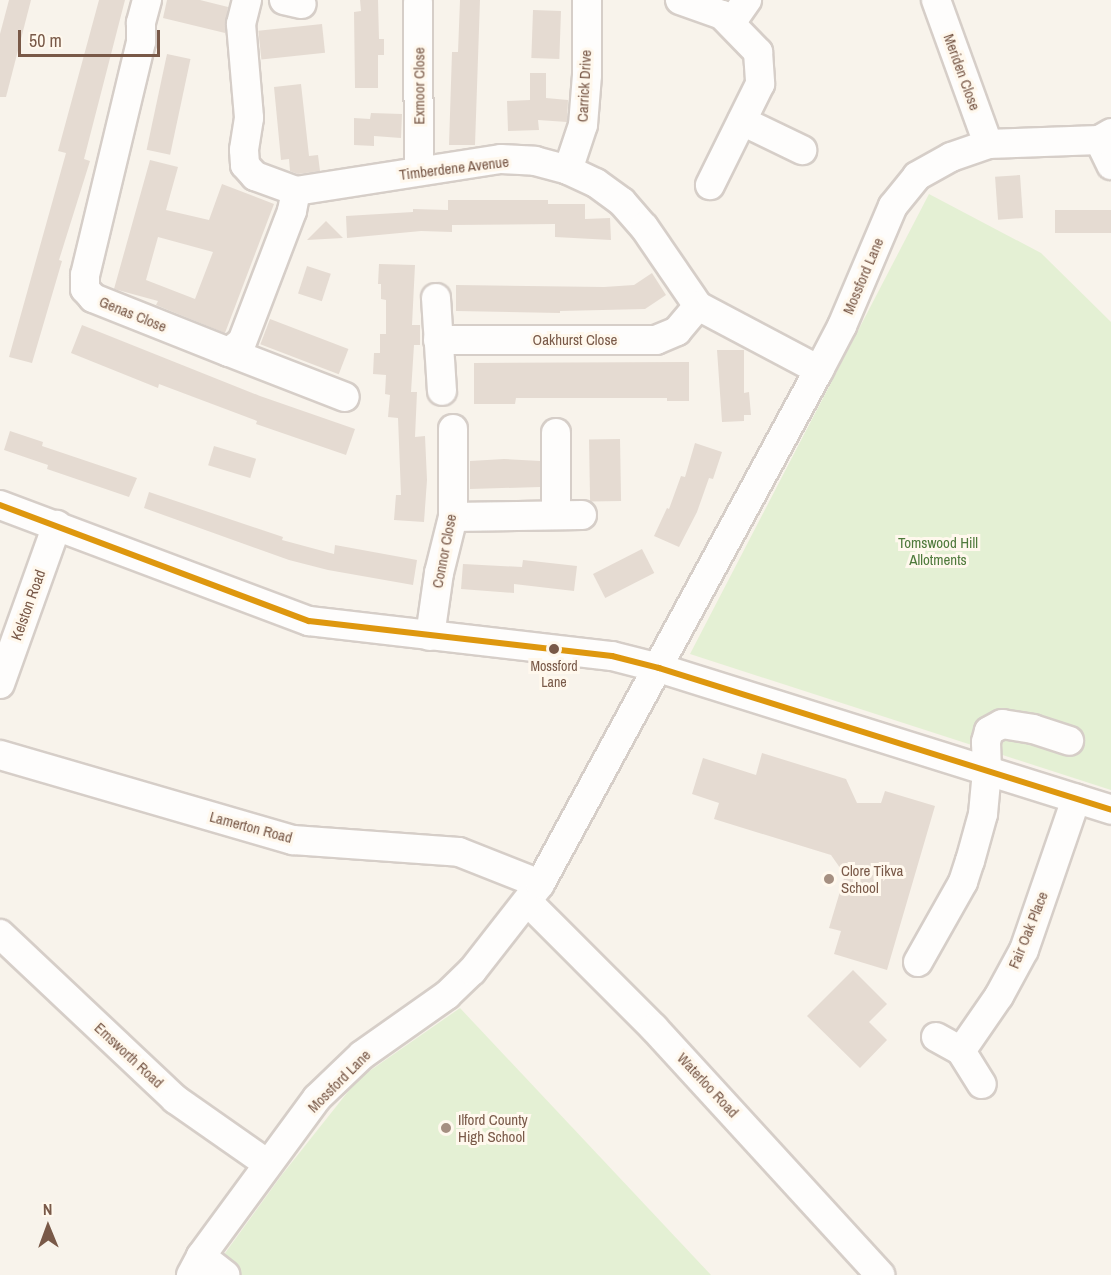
<!DOCTYPE html>
<style>
body{margin:0}
#map{position:relative;width:1111px;height:1275px;overflow:hidden;background:#f8f3eb;font-family:"Archivo Narrow",sans-serif}
div>[style]{position:absolute}
[style*='--x']{left:calc(var(--x)*1px);top:calc(var(--y)*1px);width:calc(var(--w)*1px);rotate:calc(var(--a)*1deg)}
.green>*{inset:0;background:#e4f0d4}
.building>*{inset:0;background:#e5dbd2;transform-origin:0 0}
.roads{filter:drop-shadow(2px 0 #d6cec8) drop-shadow(-2px 0 #d6cec8) drop-shadow(0 2px #d6cec8) drop-shadow(0 -2px #d6cec8)}
.minor>*{height:28px;margin:-14px;padding:0 14px;transform-origin:14px;border-radius:14px;background:#fefdfc}
.bus-1>*{height:6px;margin:-3px;padding:0 3px;transform-origin:3px;border-radius:3px;background:#de970e}
.dots>*{width:16px;height:16px;translate:-50% -50%;box-sizing:border-box;border:3px solid #fff8ed;border-radius:50%}
span{translate:-50% -50%;white-space:nowrap;text-align:center;line-height:1.15;-webkit-text-stroke:6px #fff8ed;paint-order:stroke}
.bus-label{font-size:14px;color:#795948}
.street-label{font-size:15px;color:#795948}
.park-label{font-size:15px;color:#4f7a3c}
.poi-label{font-size:15px;color:#795948}
.left{translate:0 -50%;text-align:left}
.north{position:absolute;left:18px;top:1197px;width:60px;height:60px;-webkit-text-stroke:4px #fff8ed;paint-order:stroke;rotate:359deg;font-size:16px;font-weight:700;line-height:24px;text-align:center;color:#795948}
.north::after{content:'';display:block;margin:auto;width:21px;height:27px;background:#795948;clip-path:polygon(50% 0,100% 100%,50% 72%,0 100%)}
.scale{position:absolute;left:18px;top:30px;width:142px;height:27px;box-sizing:border-box;border:3px solid #795948;border-top:0;padding-left:8px;font-size:18px;line-height:21px;white-space:nowrap;color:#795948;-webkit-text-stroke:4px #fff8ed;paint-order:stroke}
</style>
<div id="map">
<div class="green">
<div style="clip-path:polygon(929px 194px,1041px 253px,1111px 322px,1111px 790px,690px 654px)"></div>
<div style="clip-path:polygon(460px 1008px,711px 1275px,239px 1275px,220px 1260px,281px 1176px,358px 1079px)"></div>
</div>
<div class="building">
<div style="clip-path:polygon(9px 0,31px 0,6px 97px,0 97px,0 34px)"></div>
<div style="clip-path:polygon(99px 0,125px 0,84px 159px,90px 161px,59px 260px,62px 261px,32px 363px,9px 357px,66px 153px,58px 151px)"></div>
<div style="clip-path:polygon(167px 0,200px 0,228px 7px,225px 33px,163px 18px)"></div>
<div style="clip-path:polygon(360px 0,378px 0,379px 39px,384px 39px,384px 55px,378px 55px,378px 88px,355px 88px,354px 12px,361px 11px)"></div>
<div style="clip-path:polygon(460px 0,480px 0,475px 145px,449px 145px,452px 52px,458px 52px)"></div>
<div style="left:561px;top:11px;width:48px;height:28px;rotate:92deg"></div>
<div style="left:322px;top:24px;width:29px;height:64px;rotate:84deg"></div>
<div style="left:167px;top:54px;width:24px;height:98px;rotate:12deg"></div>
<div style="clip-path:polygon(530px 73px,546px 73px,546px 98px,568px 100px,567px 122px,538px 120px,539px 130px,508px 131px,507px 101px,530px 100px)"></div>
<div style="clip-path:polygon(301px 84px,309px 156px,318px 155px,320px 171px,298px 174px,290px 171px,289px 159px,281px 160px,274px 87px)"></div>
<div style="clip-path:polygon(371px 113px,402px 114px,401px 138px,374px 136px,374px 146px,354px 145px,354px 118px,370px 119px)"></div>
<div style="clip-path:polygon(evenodd,150px 160px,178px 167px,166px 210px,209px 220px,222px 184px,274px 204px,225px 333px,156px 305px,158px 301px,114px 289px,150px 160px,158px 237px,213px 252px,195px 299px,146px 280px,158px 237px)"></div>
<div style="left:1020px;top:175px;width:43px;height:25px;rotate:86deg"></div>
<div style="clip-path:polygon(448px 200px,548px 200px,548px 204px,585px 204px,585px 219px,610px 218px,611px 240px,555px 237px,555px 224px,452px 225px,452px 232px,421px 231px,347px 238px,346px 216px,413px 212px,413px 209px,448px 210px)"></div>
<div style="left:1111px;top:210px;width:23px;height:56px;rotate:90deg"></div>
<div style="clip-path:polygon(326px 221px,343px 238px,307px 240px)"></div>
<div style="clip-path:polygon(379px 264px,415px 265px,412px 325px,420px 325px,420px 345px,414px 345px,411px 392px,417px 392px,415px 437px,425px 436px,427px 480px,424px 522px,394px 520px,396px 495px,401px 495px,398px 418px,388px 417px,390px 395px,385px 394px,386px 375px,373px 374px,374px 353px,380px 353px,380px 334px,386px 334px,386px 300px,381px 299px,381px 284px,378px 284px)"></div>
<div style="left:307px;top:266px;width:25px;height:29px;rotate:18deg"></div>
<div style="clip-path:polygon(652px 273px,666px 295px,645px 309px,560px 311px,560px 313px,456px 311px,456px 285px,604px 287px,634px 285px)"></div>
<div style="left:270px;top:319px;width:84px;height:27px;rotate:21deg"></div>
<div style="clip-path:polygon(82px 325px,260px 396px,355px 429px,346px 455px,256px 424px,257px 421px,159px 384px,158px 388px,71px 353px)"></div>
<div style="clip-path:polygon(717px 350px,744px 350px,744px 393px,749px 392px,751px 415px,744px 415px,744px 421px,722px 422px)"></div>
<div style="clip-path:polygon(689px 362px,689px 401px,667px 401px,667px 398px,516px 398px,515px 404px,474px 404px,474px 363px)"></div>
<div style="clip-path:polygon(10px 431px,43px 442px,42px 446px,137px 478px,129px 497px,47px 469px,48px 465px,4px 450px)"></div>
<div style="left:620px;top:439px;width:62px;height:31px;rotate:89deg"></div>
<div style="clip-path:polygon(695px 443px,722px 452px,713px 479px,709px 478px,697px 512px,679px 547px,654px 536px,667px 508px,669px 509px,681px 476px,685px 477px)"></div>
<div style="left:214px;top:446px;width:44px;height:20px;rotate:17deg"></div>
<div style="clip-path:polygon(504px 459px,540px 461px,540px 487px,470px 489px,470px 461px)"></div>
<div style="clip-path:polygon(149px 492px,283px 537px,282px 540px,334px 554px,335px 545px,417px 560px,413px 585px,328px 570px,289px 560px,144px 508px)"></div>
<div style="left:642px;top:549px;width:27px;height:55px;rotate:63deg"></div>
<div style="clip-path:polygon(523px 560px,577px 566px,574px 591px,514px 584px,514px 593px,461px 589px,463px 564px,522px 567px)"></div>
<div style="clip-path:polygon(762px 753px,846px 779px,857px 803px,881px 803px,885px 791px,935px 806px,887px 970px,834px 954px,841px 931px,829px 928px,845px 875px,831px 855px,714px 819px,719px 803px,692px 794px,703px 758px,756px 775px)"></div>
<div style="clip-path:polygon(853px 970px,887px 1004px,869px 1022px,887px 1040px,860px 1068px,807px 1016px)"></div>
</div>
<div class="roads">
<div class="minor">
<div style="--x:147;--y:0;--w:24;--a:105"></div>
<div style="--x:141;--y:23;--w:19;--a:90"></div>
<div style="--x:141;--y:42;--w:240;--a:103.5"></div>
<div style="--x:85;--y:275;--w:14;--a:90"></div>
<div style="--x:85;--y:289;--w:12;--a:48"></div>
<div style="--x:93;--y:298;--w:146;--a:21.7"></div>
<div style="--x:229;--y:352;--w:16;--a:-38"></div>
<div style="--x:242;--y:342;--w:140;--a:-69.1"></div>
<div style="--x:292;--y:211;--w:20;--a:-79"></div>
<div style="--x:247;--y:0;--w:25;--a:104"></div>
<div style="--x:241;--y:24;--w:94;--a:85.1"></div>
<div style="--x:249;--y:118;--w:32;--a:99"></div>
<div style="--x:244;--y:150;--w:15;--a:86"></div>
<div style="--x:245;--y:165;--w:15;--a:48"></div>
<div style="--x:255;--y:176;--w:44;--a:20.1"></div>
<div style="--x:296;--y:191;--w:207;--a:-8.9"></div>
<div style="--x:501;--y:159;--w:34;--a:3"></div>
<div style="--x:535;--y:161;--w:34;--a:15"></div>
<div style="--x:568;--y:170;--w:31;--a:25"></div>
<div style="--x:596;--y:183;--w:32;--a:36"></div>
<div style="--x:622;--y:202;--w:33;--a:49"></div>
<div style="--x:644;--y:227;--w:96;--a:55.6"></div>
<div style="--x:698;--y:306;--w:137;--a:27.9"></div>
<div style="--x:284;--y:0;--w:18;--a:13"></div>
<div style="--x:680;--y:0;--w:45;--a:19.7"></div>
<div style="--x:722;--y:15;--w:52;--a:45.8"></div>
<div style="--x:758;--y:52;--w:32;--a:86"></div>
<div style="--x:760;--y:84;--w:113;--a:116.3"></div>
<div style="--x:936;--y:0;--w:153;--a:70.1"></div>
<div style="--x:418;--y:2;--w:169;--a:89.7"></div>
<div style="--x:731;--y:23;--w:28;--a:-55"></div>
<div style="--x:742;--y:121;--w:67;--a:25.8"></div>
<div style="--x:1099;--y:140;--w:28;--a:64"></div>
<div style="--x:568;--y:170;--w:47;--a:-71.6"></div>
<div style="--x:583;--y:125;--w:50;--a:-85.4"></div>
<div style="--x:587;--y:75;--w:75;--a:-90"></div>
<div style="--x:436;--y:298;--w:93;--a:86.3"></div>
<div style="--x:438;--y:340;--w:218;--a:0"></div>
<div style="--x:656;--y:340;--w:23;--a:-23"></div>
<div style="--x:677;--y:331;--w:33;--a:-50"></div>
<div style="--x:229;--y:352;--w:124;--a:21.2"></div>
<div style="--x:0;--y:505;--w:330;--a:20.6"></div>
<div style="--x:309;--y:621;--w:305;--a:6.6"></div>
<div style="--x:612;--y:656;--w:49;--a:14.3"></div>
<div style="--x:659;--y:668;--w:474;--a:17.4"></div>
<div style="--x:556;--y:515;--w:82;--a:-90"></div>
<div style="--x:453;--y:517;--w:129;--a:-0.9"></div>
<div style="--x:430;--y:636;--w:64;--a:-81.9"></div>
<div style="--x:439;--y:573;--w:58;--a:-76"></div>
<div style="--x:453;--y:517;--w:88;--a:-90"></div>
<div style="--x:0;--y:684;--w:169;--a:-70.3"></div>
<div style="--x:0;--y:755;--w:305;--a:16.2"></div>
<div style="--x:293;--y:840;--w:166;--a:4.1"></div>
<div style="--x:459;--y:852;--w:87;--a:21.6"></div>
<div style="--x:528;--y:902;--w:178;--a:45"></div>
<div style="--x:654;--y:1028;--w:335;--a:47.5"></div>
<div style="--x:0;--y:934;--w:241;--a:43.3"></div>
<div style="--x:175;--y:1099;--w:113;--a:35"></div>
<div style="--x:918;--y:962;--w:92;--a:-60.6"></div>
<div style="--x:963;--y:882;--w:22;--a:-72"></div>
<div style="--x:970;--y:861;--w:49;--a:-74.5"></div>
<div style="--x:983;--y:814;--w:43;--a:-84.7"></div>
<div style="--x:987;--y:771;--w:29;--a:-92"></div>
<div style="--x:986;--y:742;--w:11;--a:-75"></div>
<div style="--x:989;--y:731;--w:15;--a:-28"></div>
<div style="--x:1002;--y:724;--w:31;--a:9"></div>
<div style="--x:1033;--y:729;--w:38;--a:18"></div>
<div style="--x:936;--y:1037;--w:29;--a:29"></div>
<div style="--x:961;--y:1051;--w:39;--a:58"></div>
<div style="--x:961;--y:1051;--w:67;--a:-55.4"></div>
<div style="--x:999;--y:996;--w:52;--a:-61.5"></div>
<div style="--x:1024;--y:950;--w:160;--a:-71"></div>
<div style="--x:201;--y:1256;--w:31;--a:38"></div>
<div style="--x:191;--y:1275;--w:21;--a:-62"></div>
<div style="--x:201;--y:1256;--w:196;--a:-53.7"></div>
<div style="--x:317;--y:1098;--w:62;--a:-43.7"></div>
<div style="--x:362;--y:1055;--w:104;--a:-35.2"></div>
<div style="--x:447;--y:995;--w:35;--a:-44"></div>
<div style="--x:472;--y:971;--w:110;--a:-52"></div>
<div style="--x:540;--y:884;--w:585;--a:-61.51"></div>
<div style="--x:819;--y:370;--w:50;--a:-62.4"></div>
<div style="--x:842;--y:326;--w:130;--a:-67"></div>
<div style="--x:893;--y:206;--w:38;--a:-51"></div>
<div style="--x:917;--y:176;--w:39;--a:-29"></div>
<div style="--x:951;--y:157;--w:39;--a:-19"></div>
<div style="--x:988;--y:144;--w:111;--a:-2.1"></div>
<div style="--x:1099;--y:140;--w:14;--a:-30"></div>
</div>
</div>
<div class="bus-1">
<div style="--x:0;--y:505;--w:330;--a:20.6"></div>
<div style="--x:309;--y:621;--w:305;--a:6.6"></div>
<div style="--x:612;--y:656;--w:49;--a:14.3"></div>
<div style="--x:659;--y:668;--w:474;--a:17.4"></div>
</div>
<div class="dots">
<div style="left:554px;top:649px;background:#795948"></div>
<div style="left:829px;top:879px;background:#a58f81"></div>
<div style="left:446px;top:1128px;background:#a58f81"></div>
</div>
<div class="bus-label">
<span style="left:554px;top:674px">Mossford<br>Lane</span>
</div>
<div class="street-label">
<span style="left:962px;top:72px;rotate:70deg">Meriden Close</span>
<span style="left:419px;top:86px;rotate:-90deg">Exmoor Close</span>
<span style="left:584px;top:86px;rotate:-87deg">Carrick Drive</span>
<span style="left:454px;top:168px;rotate:-7deg">Timberdene Avenue</span>
<span style="left:863px;top:276px;rotate:-67deg">Mossford Lane</span>
<span style="left:133px;top:314px;rotate:22deg">Genas Close</span>
<span style="left:575px;top:340px">Oakhurst Close</span>
<span style="left:444px;top:551px;rotate:-79deg">Connor Close</span>
<span style="left:28px;top:605px;rotate:-70deg">Kelston Road</span>
<span style="left:251px;top:827px;rotate:15deg">Lamerton Road</span>
<span style="left:1028px;top:930px;rotate:-68deg">Fair Oak Place</span>
<span style="left:129px;top:1055px;rotate:43deg">Emsworth Road</span>
<span style="left:339px;top:1081px;rotate:-45deg">Mossford Lane</span>
<span style="left:708px;top:1085px;rotate:47deg">Waterloo Road</span>
</div>
<div class="park-label">
<span style="left:938px;top:551px">Tomswood Hill<br>Allotments</span>
</div>
<div class="poi-label">
<span class="left" style="left:841px;top:879px">Clore Tikva<br>School</span>
<span class="left" style="left:458px;top:1128px">Ilford County<br>High School</span>
</div>
<div class="north">N</div>
<div class="scale">50 m</div>
</div>
